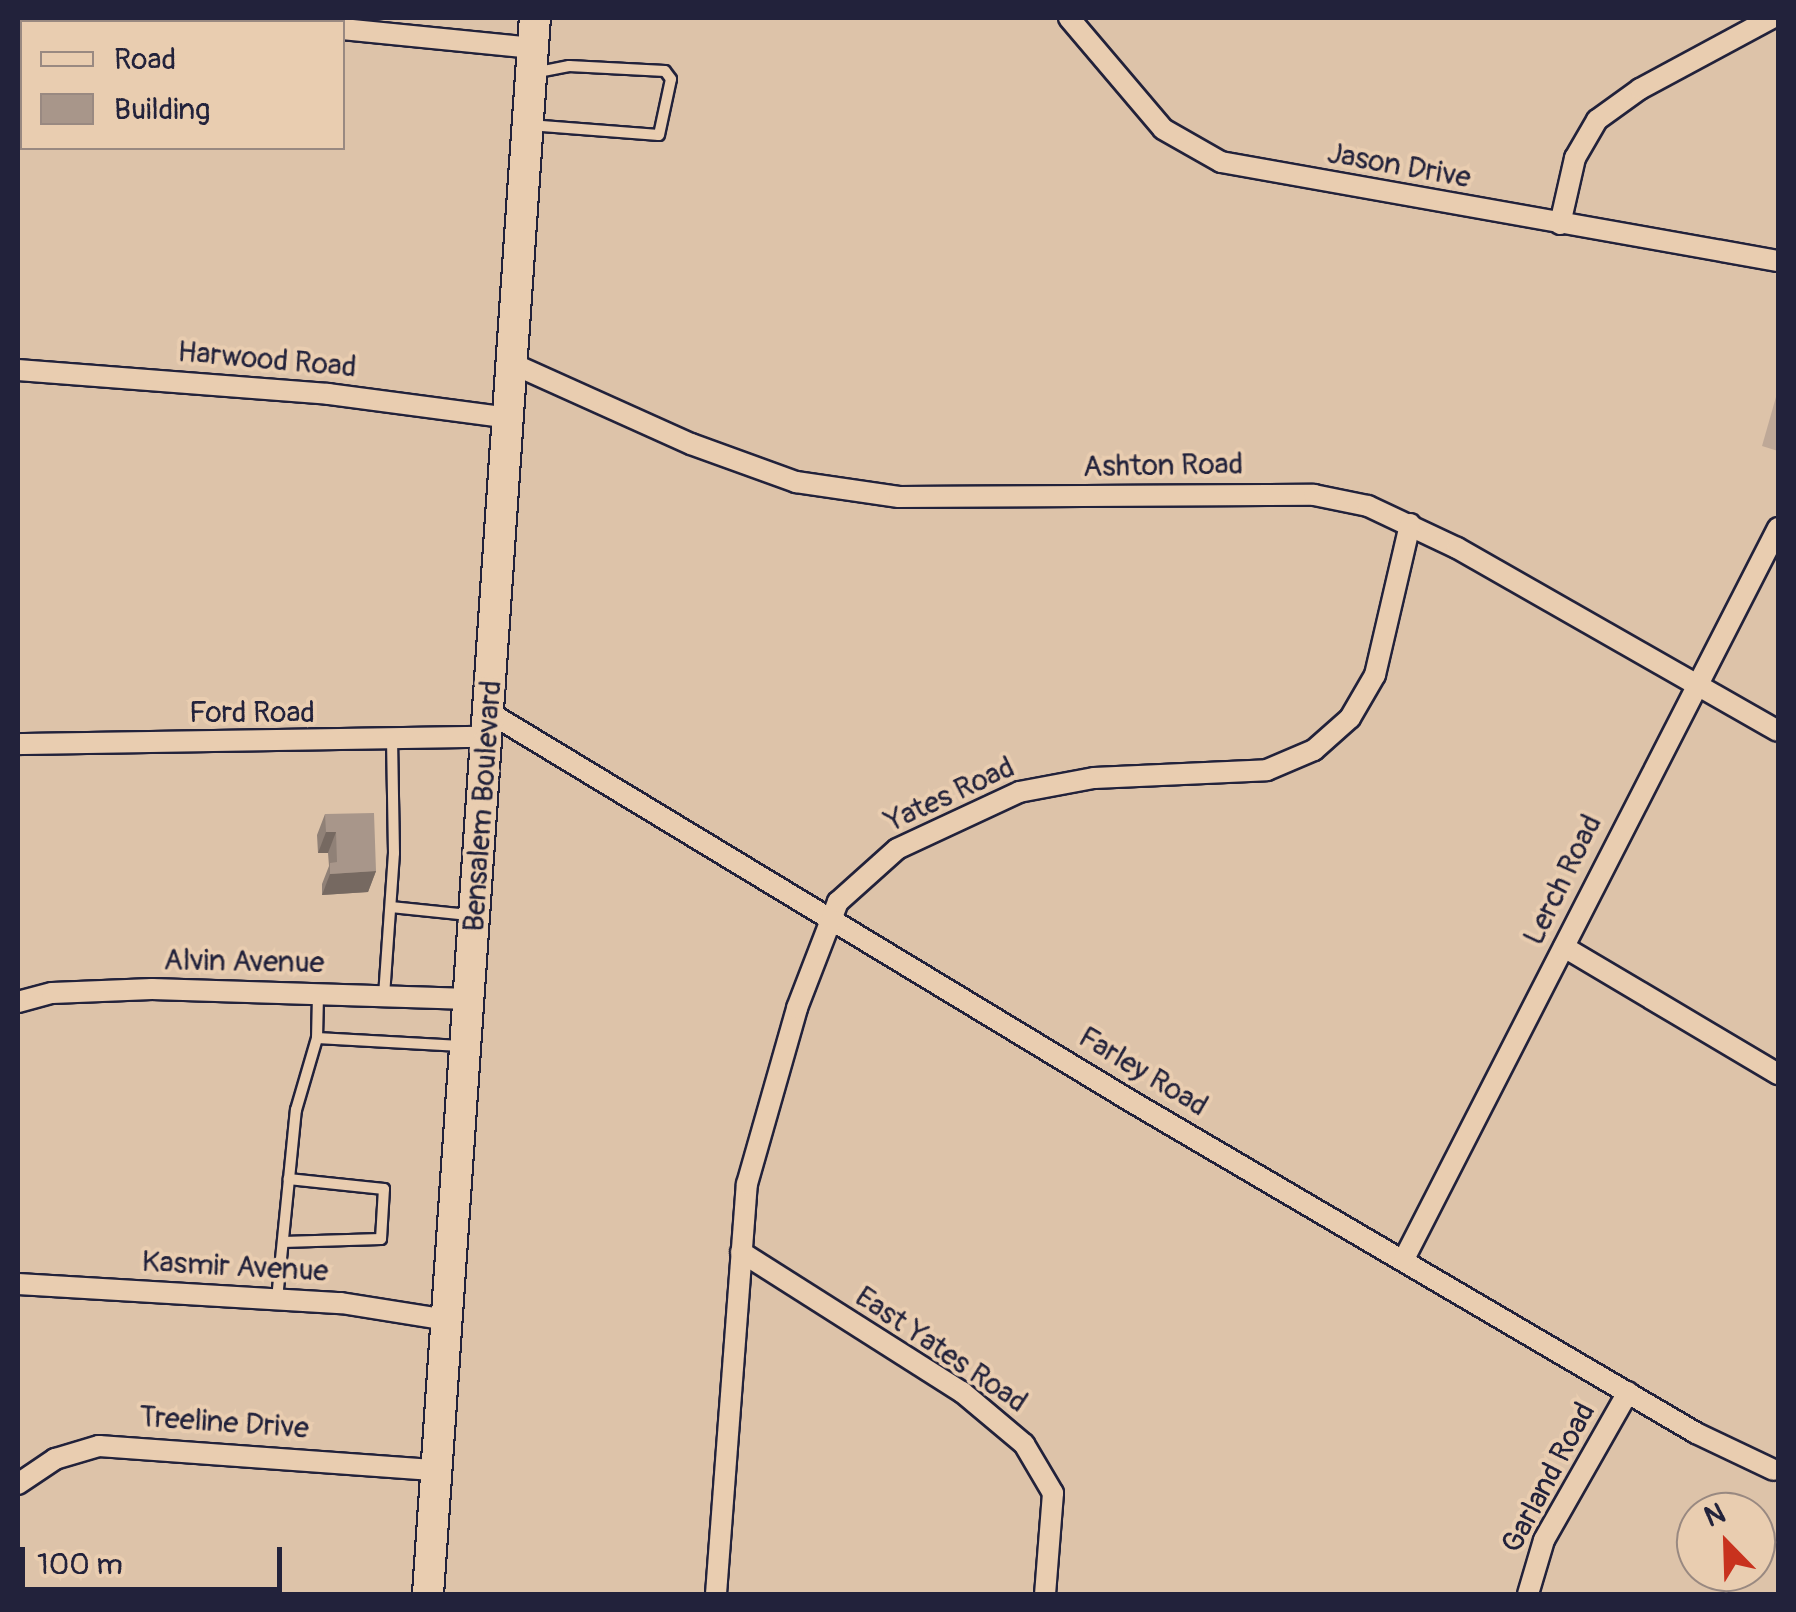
<!DOCTYPE html>
<style>
body{margin:0}
#map{position:relative;width:1796px;height:1612px;overflow:hidden;background:#ddc3a9;font-family:Pangolin,sans-serif}
div>[style]{position:absolute}
[style*='--x']{left:calc(var(--x)*1px);top:calc(var(--y)*1px);width:calc(var(--w)*1px);rotate:calc(var(--a)*1deg)}
.green>*{inset:0;background:#bea897}
.roads{filter:drop-shadow(2px 0 #22223b) drop-shadow(-2px 0 #22223b) drop-shadow(0 2px #22223b) drop-shadow(0 -2px #22223b)}
.lane>*{height:10px;margin:-5px;padding:0 5px;transform-origin:5px;border-radius:5px;background:#e9cdb0}
.street>*{height:20px;margin:-10px;padding:0 10px;transform-origin:10px;border-radius:10px;background:#e9cdb0}
.secondary>*{height:30px;margin:-15px;padding:0 15px;transform-origin:15px;border-radius:15px;background:#e9cdb0}
.wall>*{inset:0;background:#908177}
.shaded-wall>*{inset:0;background:#766961}
.building>*{inset:0;background:#a8968a}
span{translate:-50% -50%;white-space:nowrap;text-align:center;line-height:1.15;-webkit-text-stroke:8px #e9cdb0;paint-order:stroke}
.street-label{font-size:30px;color:#22223b}
.frame{position:absolute;inset:0;border:20px solid #22223b;pointer-events:none}
.legend{position:absolute;left:20px;top:20px;width:325px;height:130px;box-sizing:border-box;background:#e9cdb0;border:2px solid #998981;margin:0;padding:12px 18px;list-style:none;font-size:30px;color:#22223b}
.legend li{display:flex;align-items:center;gap:20px;height:50px}
.legend b{width:50px;border:2px solid #998981}
.north{position:absolute;left:1676px;top:1492px;width:100px;height:100px;box-sizing:border-box;background:#e9cdb0;border:2px solid #998981;border-radius:50%;rotate:337deg;font-size:28px;font-weight:700;line-height:40px;text-align:center;color:#22223b}
.north::after{content:'';display:block;margin:auto;width:35px;height:45px;background:#c8321e;clip-path:polygon(50% 0,100% 100%,50% 72%,0 100%)}
.scale{position:absolute;left:20px;top:1547px;width:262px;height:45px;box-sizing:border-box;border:5px solid #22223b;border-top:0;padding-left:12px;font-size:30px;line-height:35px;white-space:nowrap;color:#22223b;-webkit-text-stroke:8px #e9cdb0;paint-order:stroke}
</style>
<div id="map">
<div class="green">
<div style="clip-path:polygon(1776px 397px,1778px 398px,1778px 451px,1762px 446px)"></div>
</div>
<div class="roads">
<div class="lane">
<div style="--x:529;--y:125;--w:130;--a:4.4"></div>
<div style="--x:659;--y:135;--w:57;--a:-77.9"></div>
<div style="--x:671;--y:79;--w:10;--a:-127"></div>
<div style="--x:665;--y:71;--w:96;--a:-177"></div>
<div style="--x:569;--y:66;--w:33;--a:169"></div>
<div style="--x:391;--y:907;--w:78;--a:5.9"></div>
<div style="--x:318;--y:995;--w:43;--a:91.3"></div>
<div style="--x:317;--y:1038;--w:144;--a:3.2"></div>
<div style="--x:384;--y:996;--w:143;--a:-86"></div>
<div style="--x:394;--y:853;--w:112;--a:-91"></div>
<div style="--x:283;--y:1242;--w:98;--a:-1.8"></div>
<div style="--x:381;--y:1239;--w:50;--a:-86.6"></div>
<div style="--x:384;--y:1189;--w:96;--a:-174"></div>
<div style="--x:277;--y:1299;--w:190;--a:-84.3"></div>
<div style="--x:296;--y:1110;--w:75;--a:-73.7"></div>
</div>
<div class="street">
<div style="--x:224;--y:18;--w:55;--a:4.2"></div>
<div style="--x:1069;--y:18;--w:145;--a:49.7"></div>
<div style="--x:1163;--y:129;--w:67;--a:29.6"></div>
<div style="--x:1221;--y:162;--w:566;--a:10.08"></div>
<div style="--x:342;--y:29;--w:192;--a:5.7"></div>
<div style="--x:1560;--y:224;--w:68;--a:-77.2"></div>
<div style="--x:1575;--y:158;--w:44;--a:-59.9"></div>
<div style="--x:1597;--y:120;--w:53;--a:-35.8"></div>
<div style="--x:1640;--y:89;--w:150;--a:-28.3"></div>
<div style="--x:513;--y:364;--w:195;--a:24.2"></div>
<div style="--x:691;--y:444;--w:112;--a:19.9"></div>
<div style="--x:796;--y:482;--w:104;--a:8.3"></div>
<div style="--x:899;--y:497;--w:415;--a:-0.3"></div>
<div style="--x:1314;--y:495;--w:55;--a:11.5"></div>
<div style="--x:1368;--y:506;--w:98;--a:25.3"></div>
<div style="--x:1457;--y:548;--w:369;--a:29.7"></div>
<div style="--x:18;--y:370;--w:311;--a:4.4"></div>
<div style="--x:328;--y:394;--w:184;--a:7.5"></div>
<div style="--x:490;--y:713;--w:753;--a:31.2"></div>
<div style="--x:1134;--y:1103;--w:652;--a:30.42"></div>
<div style="--x:1696;--y:1433;--w:86;--a:25.4"></div>
<div style="--x:18;--y:744;--w:470;--a:-0.9"></div>
<div style="--x:1564;--y:947;--w:249;--a:30.7"></div>
<div style="--x:18;--y:1002;--w:35;--a:-15"></div>
<div style="--x:52;--y:993;--w:100;--a:-2.3"></div>
<div style="--x:152;--y:989;--w:318;--a:1.8"></div>
<div style="--x:741;--y:1252;--w:262;--a:32.4"></div>
<div style="--x:962;--y:1392;--w:81;--a:40"></div>
<div style="--x:1024;--y:1444;--w:57;--a:59.4"></div>
<div style="--x:1053;--y:1493;--w:101;--a:94.5"></div>
<div style="--x:1404;--y:1259;--w:821;--a:-62.9"></div>
<div style="--x:18;--y:1284;--w:324;--a:3.4"></div>
<div style="--x:341;--y:1303;--w:107;--a:9.1"></div>
<div style="--x:18;--y:1484;--w:45;--a:-34"></div>
<div style="--x:55;--y:1459;--w:46;--a:-16.5"></div>
<div style="--x:99;--y:1446;--w:338;--a:4.1"></div>
<div style="--x:716;--y:1594;--w:411;--a:-85.7"></div>
<div style="--x:747;--y:1184;--w:183;--a:-74.1"></div>
<div style="--x:797;--y:1008;--w:114;--a:-68.9"></div>
<div style="--x:838;--y:902;--w:79;--a:-41.9"></div>
<div style="--x:897;--y:849;--w:135;--a:-25"></div>
<div style="--x:1019;--y:792;--w:76;--a:-10.6"></div>
<div style="--x:1094;--y:778;--w:173;--a:-2.6"></div>
<div style="--x:1267;--y:770;--w:51;--a:-23.1"></div>
<div style="--x:1314;--y:750;--w:48;--a:-41.6"></div>
<div style="--x:1350;--y:718;--w:50;--a:-59.8"></div>
<div style="--x:1375;--y:675;--w:155;--a:-76.9"></div>
<div style="--x:1528;--y:1594;--w:56;--a:-73.5"></div>
<div style="--x:1544;--y:1540;--w:170;--a:-60.4"></div>
</div>
<div class="secondary">
<div style="--x:428;--y:1594;--w:1580;--a:-86.12"></div>
</div>
</div>
<div class="wall">
<div style="clip-path:polygon(325px 814px,376px 871px,368px 892px,322px 895px,322px 884px,329px 866px,328px 853px,318px 853px,317px 835px)"></div>
</div>
<div class="shaded-wall">
<div style="clip-path:polygon(326px 832px,336px 832px,328px 853px,318px 853px)"></div>
<div style="clip-path:polygon(376px 871px,368px 892px,322px 895px,330px 874px)"></div>
</div>
<div class="building">
<div style="clip-path:polygon(374px 813px,376px 871px,330px 874px,330px 863px,337px 862px,336px 832px,326px 832px,325px 814px)"></div>
</div>
<div class="street-label">
<span style="left:1399px;top:166px;rotate:10deg">Jason Drive</span>
<span style="left:267px;top:360px;rotate:5deg">Harwood Road</span>
<span style="left:1163px;top:466px;rotate:-1deg">Ashton Road</span>
<span style="left:252px;top:713px">Ford Road</span>
<span style="left:950px;top:795px;rotate:-25deg">Yates Road</span>
<span style="left:483px;top:806px;rotate:-86deg">Bensalem Boulevard</span>
<span style="left:1563px;top:880px;rotate:-64deg">Lerch Road</span>
<span style="left:244px;top:962px;rotate:1deg">Alvin Avenue</span>
<span style="left:1143px;top:1072px;rotate:31deg">Farley Road</span>
<span style="left:235px;top:1267px;rotate:3deg">Kasmir Avenue</span>
<span style="left:941px;top:1350px;rotate:34deg">East Yates Road</span>
<span style="left:224px;top:1423px;rotate:4deg">Treeline Drive</span>
<span style="left:1549px;top:1478px;rotate:-62deg">Garland Road</span>
</div>
<div class="frame"></div>
<ul class="legend">
<li><b style="height:12px;background:#e9cdb0"></b>Road</li>
<li><b style="height:28px;background:#a8968a"></b>Building</li>
</ul>
<div class="north">N</div>
<div class="scale">100 m</div>
</div>
